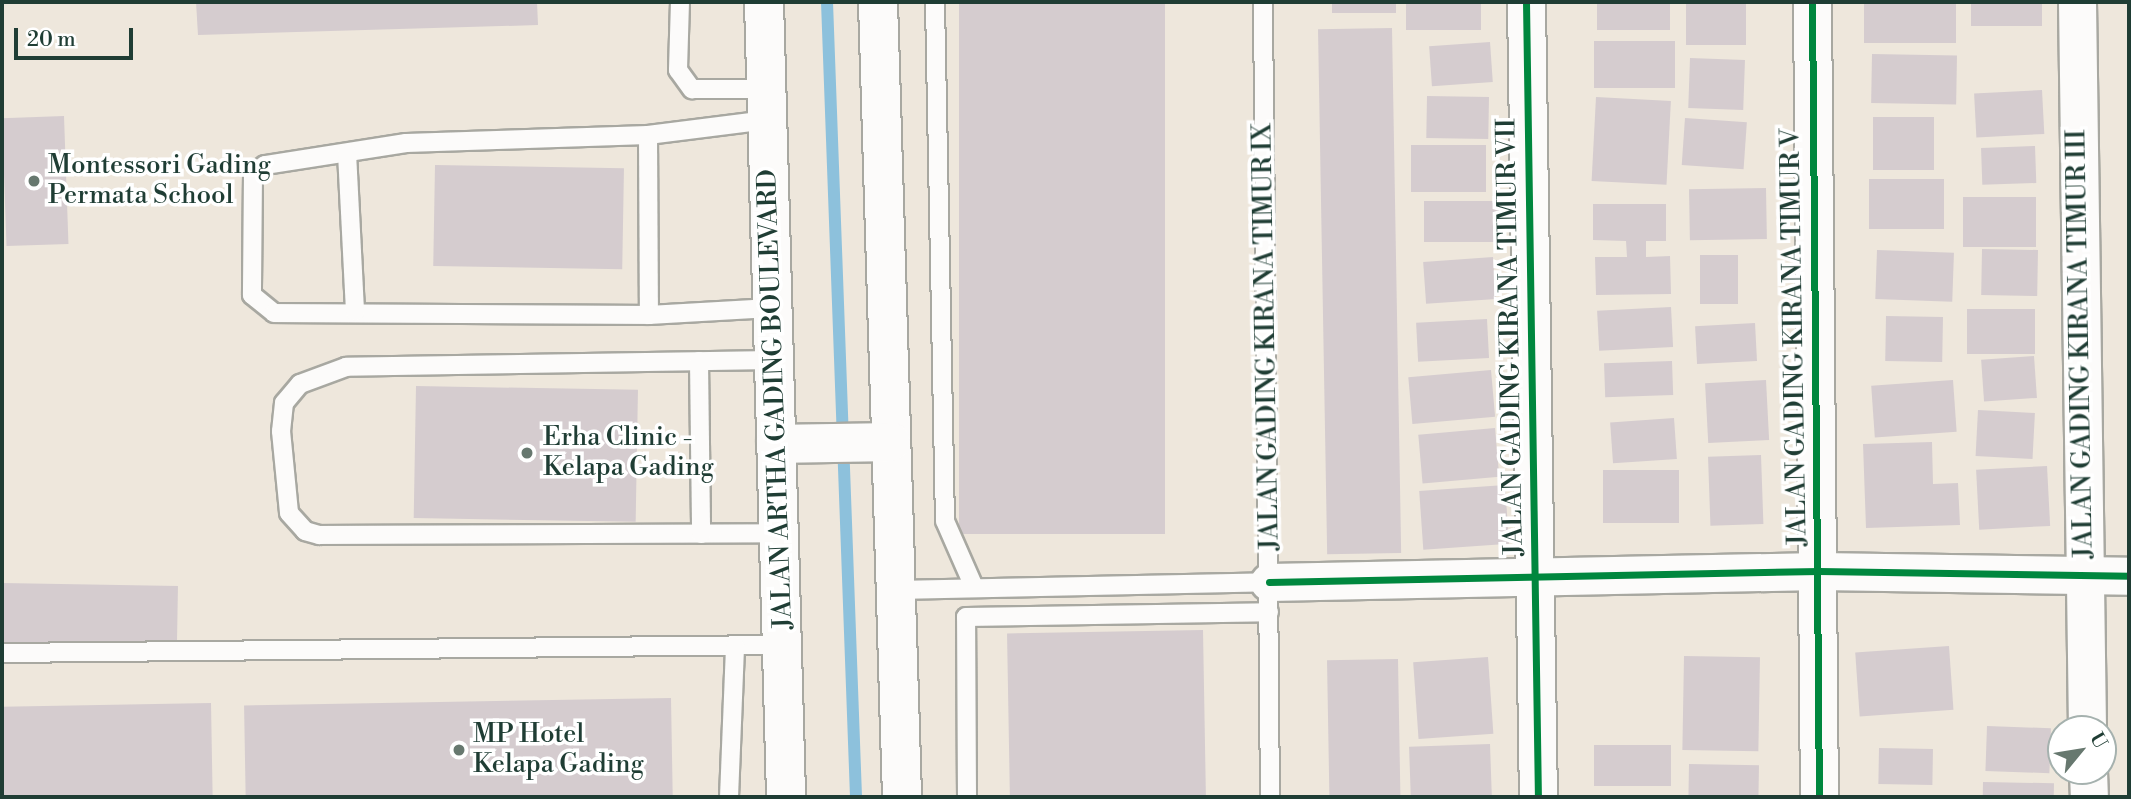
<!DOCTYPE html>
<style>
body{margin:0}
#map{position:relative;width:2131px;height:799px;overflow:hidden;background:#eee7dc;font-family:"Libre Bodoni",serif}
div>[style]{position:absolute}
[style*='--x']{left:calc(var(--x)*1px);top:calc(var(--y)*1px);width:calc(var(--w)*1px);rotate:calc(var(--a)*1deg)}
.stream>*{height:12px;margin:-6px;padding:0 6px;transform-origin:6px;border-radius:6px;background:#8dc1dc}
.building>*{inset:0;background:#d5cccf;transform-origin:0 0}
.roads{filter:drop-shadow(2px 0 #a8a8a1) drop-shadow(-2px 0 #a8a8a1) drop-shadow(0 2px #a8a8a1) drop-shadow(0 -2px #a8a8a1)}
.lane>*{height:18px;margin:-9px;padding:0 9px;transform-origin:9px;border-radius:9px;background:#fcfbfa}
.street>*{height:37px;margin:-18.5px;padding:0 18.5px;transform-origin:18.5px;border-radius:18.5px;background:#fcfbfa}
.secondary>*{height:38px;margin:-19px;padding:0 19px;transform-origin:19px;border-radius:19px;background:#fcfbfa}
.cycleway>*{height:7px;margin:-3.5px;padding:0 3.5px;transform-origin:3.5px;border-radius:3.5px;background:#00873e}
.dots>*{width:19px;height:19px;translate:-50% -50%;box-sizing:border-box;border:4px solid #fff;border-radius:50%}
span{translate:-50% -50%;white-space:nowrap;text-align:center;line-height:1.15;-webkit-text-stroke:7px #fff;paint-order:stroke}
.poi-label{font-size:26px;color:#1f3d34}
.left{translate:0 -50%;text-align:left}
.street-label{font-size:26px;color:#1f3d34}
.frame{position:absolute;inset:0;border:4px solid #1f3d34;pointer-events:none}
.north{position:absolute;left:2047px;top:715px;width:70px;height:70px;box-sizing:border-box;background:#fff;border:2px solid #a5b1ae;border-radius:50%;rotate:60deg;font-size:19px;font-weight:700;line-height:28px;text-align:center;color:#1f3d34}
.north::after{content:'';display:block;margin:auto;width:24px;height:32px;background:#67786f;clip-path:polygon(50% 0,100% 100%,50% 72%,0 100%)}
.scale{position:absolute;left:14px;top:28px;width:119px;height:32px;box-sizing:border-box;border:4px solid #1f3d34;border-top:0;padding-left:9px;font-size:21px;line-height:24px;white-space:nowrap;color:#1f3d34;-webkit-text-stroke:5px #fff;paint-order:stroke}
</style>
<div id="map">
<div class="stream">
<div style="--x:827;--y:2;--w:796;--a:87.91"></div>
</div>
<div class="building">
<div style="clip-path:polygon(196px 2px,537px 2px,538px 25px,198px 35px)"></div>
<div style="left:959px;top:2px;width:206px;height:532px"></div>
<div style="left:1332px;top:2px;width:64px;height:11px"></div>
<div style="left:1406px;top:2px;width:75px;height:28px"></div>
<div style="left:1597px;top:2px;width:73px;height:28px"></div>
<div style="left:1686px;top:2px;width:60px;height:43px"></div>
<div style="left:1864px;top:2px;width:92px;height:41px"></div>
<div style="left:1971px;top:2px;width:71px;height:24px"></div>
<div style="left:1392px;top:28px;width:525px;height:74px;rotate:89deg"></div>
<div style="left:1594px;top:41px;width:81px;height:47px"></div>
<div style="left:1490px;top:42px;width:40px;height:61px;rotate:86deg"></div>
<div style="left:1872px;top:54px;width:85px;height:49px;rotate:1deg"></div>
<div style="left:1690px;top:58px;width:55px;height:50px;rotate:2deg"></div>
<div style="left:2042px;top:90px;width:44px;height:68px;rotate:87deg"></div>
<div style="left:1427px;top:96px;width:62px;height:42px;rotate:1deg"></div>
<div style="left:1596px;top:97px;width:75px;height:84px;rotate:3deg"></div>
<div style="left:64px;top:116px;width:128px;height:62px;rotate:88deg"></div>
<div style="left:1873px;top:117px;width:61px;height:53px"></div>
<div style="left:1685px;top:118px;width:62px;height:47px;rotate:4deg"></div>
<div style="left:1486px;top:145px;width:47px;height:75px;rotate:90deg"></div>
<div style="left:2035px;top:146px;width:37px;height:54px;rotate:88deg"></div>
<div style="left:435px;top:165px;width:189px;height:101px;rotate:1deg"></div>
<div style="left:1869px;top:179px;width:75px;height:50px"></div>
<div style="left:1766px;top:188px;width:51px;height:77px;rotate:89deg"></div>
<div style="left:1963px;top:197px;width:73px;height:50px"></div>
<div style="left:1424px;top:201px;width:76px;height:41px"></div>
<div style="clip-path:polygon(1593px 204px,1666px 204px,1666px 241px,1646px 241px,1646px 257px,1670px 256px,1671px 294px,1596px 295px,1595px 257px,1627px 257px,1626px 241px,1593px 240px)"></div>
<div style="left:1982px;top:249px;width:56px;height:46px;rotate:1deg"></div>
<div style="left:1877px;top:250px;width:77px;height:49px;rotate:2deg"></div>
<div style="left:1700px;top:255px;width:38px;height:49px"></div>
<div style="left:1493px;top:257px;width:42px;height:70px;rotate:86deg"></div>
<div style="left:1671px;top:307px;width:40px;height:74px;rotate:87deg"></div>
<div style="left:1967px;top:309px;width:68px;height:45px"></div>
<div style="left:1886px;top:316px;width:57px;height:45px;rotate:1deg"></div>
<div style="left:1487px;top:319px;width:39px;height:71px;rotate:87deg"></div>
<div style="left:1755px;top:323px;width:38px;height:60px;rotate:87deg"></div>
<div style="left:2034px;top:356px;width:42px;height:53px;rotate:86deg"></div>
<div style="left:1672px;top:361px;width:34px;height:68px;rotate:88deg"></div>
<div style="left:1491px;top:370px;width:47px;height:83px;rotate:85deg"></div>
<div style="left:1766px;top:380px;width:60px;height:61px;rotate:87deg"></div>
<div style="left:1953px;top:380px;width:52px;height:82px;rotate:86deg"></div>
<div style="left:416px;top:386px;width:222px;height:132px;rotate:1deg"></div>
<div style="left:1978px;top:410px;width:57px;height:46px;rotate:3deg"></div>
<div style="left:1674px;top:418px;width:41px;height:64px;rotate:86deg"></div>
<div style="left:1495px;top:428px;width:49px;height:77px;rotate:85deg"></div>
<div style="clip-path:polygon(1932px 442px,1933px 484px,1958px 483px,1960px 525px,1866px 528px,1863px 444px)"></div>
<div style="left:1761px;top:455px;width:69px;height:53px;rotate:88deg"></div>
<div style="left:2047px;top:466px;width:60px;height:71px;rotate:87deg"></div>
<div style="left:1603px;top:470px;width:76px;height:53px"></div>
<div style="left:1505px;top:485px;width:59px;height:86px;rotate:86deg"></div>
<div style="left:2px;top:583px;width:176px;height:61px;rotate:1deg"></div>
<div style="left:1203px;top:630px;width:167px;height:196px;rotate:89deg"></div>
<div style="left:1949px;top:646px;width:64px;height:94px;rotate:86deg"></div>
<div style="left:1684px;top:656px;width:76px;height:94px;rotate:1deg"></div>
<div style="left:1488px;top:657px;width:77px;height:75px;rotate:86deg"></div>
<div style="left:1398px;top:659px;width:138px;height:71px;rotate:89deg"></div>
<div style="left:671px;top:698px;width:99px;height:427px;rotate:89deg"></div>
<div style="left:211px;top:703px;width:94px;height:209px;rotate:89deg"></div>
<div style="left:1987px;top:726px;width:64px;height:45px;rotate:2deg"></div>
<div style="left:1490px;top:744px;width:53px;height:81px;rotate:88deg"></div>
<div style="left:1594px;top:745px;width:77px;height:41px"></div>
<div style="left:1879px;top:748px;width:54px;height:36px;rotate:1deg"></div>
<div style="left:1689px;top:764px;width:70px;height:33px;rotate:1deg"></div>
<div style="left:1983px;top:782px;width:71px;height:15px;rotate:1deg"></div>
</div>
<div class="roads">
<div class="lane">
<div style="--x:680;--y:2;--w:68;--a:91.7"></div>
<div style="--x:678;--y:70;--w:24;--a:54"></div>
<div style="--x:692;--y:89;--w:75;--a:0"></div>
<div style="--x:935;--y:2;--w:519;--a:88.9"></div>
<div style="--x:945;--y:521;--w:72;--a:66.3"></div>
<div style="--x:1263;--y:2;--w:795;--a:89.5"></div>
<div style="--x:767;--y:120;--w:120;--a:172.8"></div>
<div style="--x:648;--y:135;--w:180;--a:89.7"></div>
<div style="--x:649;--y:315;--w:122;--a:-3.3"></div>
<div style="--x:648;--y:135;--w:242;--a:178.1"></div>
<div style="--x:406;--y:143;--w:143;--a:171.1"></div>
<div style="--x:265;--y:165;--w:15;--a:143"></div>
<div style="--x:253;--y:174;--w:121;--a:90.5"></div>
<div style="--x:252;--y:295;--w:28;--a:39"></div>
<div style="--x:274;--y:313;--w:375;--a:0.3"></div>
<div style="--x:347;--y:153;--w:159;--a:87.1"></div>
<div style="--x:773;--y:360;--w:427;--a:179.1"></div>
<div style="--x:346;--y:367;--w:49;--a:159.7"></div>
<div style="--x:300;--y:384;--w:25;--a:130"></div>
<div style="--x:284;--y:403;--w:28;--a:96"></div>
<div style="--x:281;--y:431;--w:82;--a:84.4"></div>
<div style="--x:289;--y:513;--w:24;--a:48"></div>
<div style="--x:305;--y:531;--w:15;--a:16"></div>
<div style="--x:319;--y:535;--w:462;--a:-0.2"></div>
<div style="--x:699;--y:361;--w:173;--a:89.3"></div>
<div style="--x:896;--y:590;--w:373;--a:-1.2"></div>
<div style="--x:2;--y:653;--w:782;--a:-0.59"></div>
<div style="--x:729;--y:797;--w:151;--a:-87.7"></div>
<div style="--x:967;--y:797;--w:180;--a:-90.3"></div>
<div style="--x:966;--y:617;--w:303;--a:-0.9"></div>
</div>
<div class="street">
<div style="--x:1526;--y:2;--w:795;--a:89.14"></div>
<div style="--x:1812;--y:2;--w:795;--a:89.5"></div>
<div style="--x:2077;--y:2;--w:727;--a:89.21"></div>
<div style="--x:1269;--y:582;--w:550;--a:-1.15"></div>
<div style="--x:1819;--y:571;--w:310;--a:0.9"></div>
<div style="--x:2088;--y:771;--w:26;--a:88"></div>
</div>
<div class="secondary">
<div style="--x:764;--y:2;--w:795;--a:88.41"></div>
<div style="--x:878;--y:2;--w:795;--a:88.27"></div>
<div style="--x:776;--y:444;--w:115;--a:-1"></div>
</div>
</div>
<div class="cycleway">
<div style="--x:1526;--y:2;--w:795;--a:89.14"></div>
<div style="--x:1812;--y:2;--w:795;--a:89.5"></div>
<div style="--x:1269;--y:582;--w:550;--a:-1.15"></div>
<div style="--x:1819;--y:571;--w:310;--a:0.9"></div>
</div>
<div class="dots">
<div style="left:34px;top:181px;background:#67786f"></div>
<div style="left:527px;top:453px;background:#67786f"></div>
<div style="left:459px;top:750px;background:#67786f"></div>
</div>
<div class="poi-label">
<span class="left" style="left:48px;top:181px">Montessori Gading<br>Permata School</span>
<span class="left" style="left:543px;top:453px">Erha Clinic -<br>Kelapa Gading</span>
<span class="left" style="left:473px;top:750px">MP Hotel<br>Kelapa Gading</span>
</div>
<div class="street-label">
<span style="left:1267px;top:337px;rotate:-91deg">JALAN GADING KIRANA TIMUR IX</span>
<span style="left:1511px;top:337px;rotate:-91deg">JALAN GADING KIRANA TIMUR VII</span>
<span style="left:1795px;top:337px;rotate:-91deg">JALAN GADING KIRANA TIMUR V</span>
<span style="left:2081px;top:344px;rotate:-91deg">JALAN GADING KIRANA TIMUR III</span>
<span style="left:776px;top:399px;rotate:-92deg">JALAN ARTHA GADING BOULEVARD</span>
</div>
<div class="frame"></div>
<div class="north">U</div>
<div class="scale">20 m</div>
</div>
